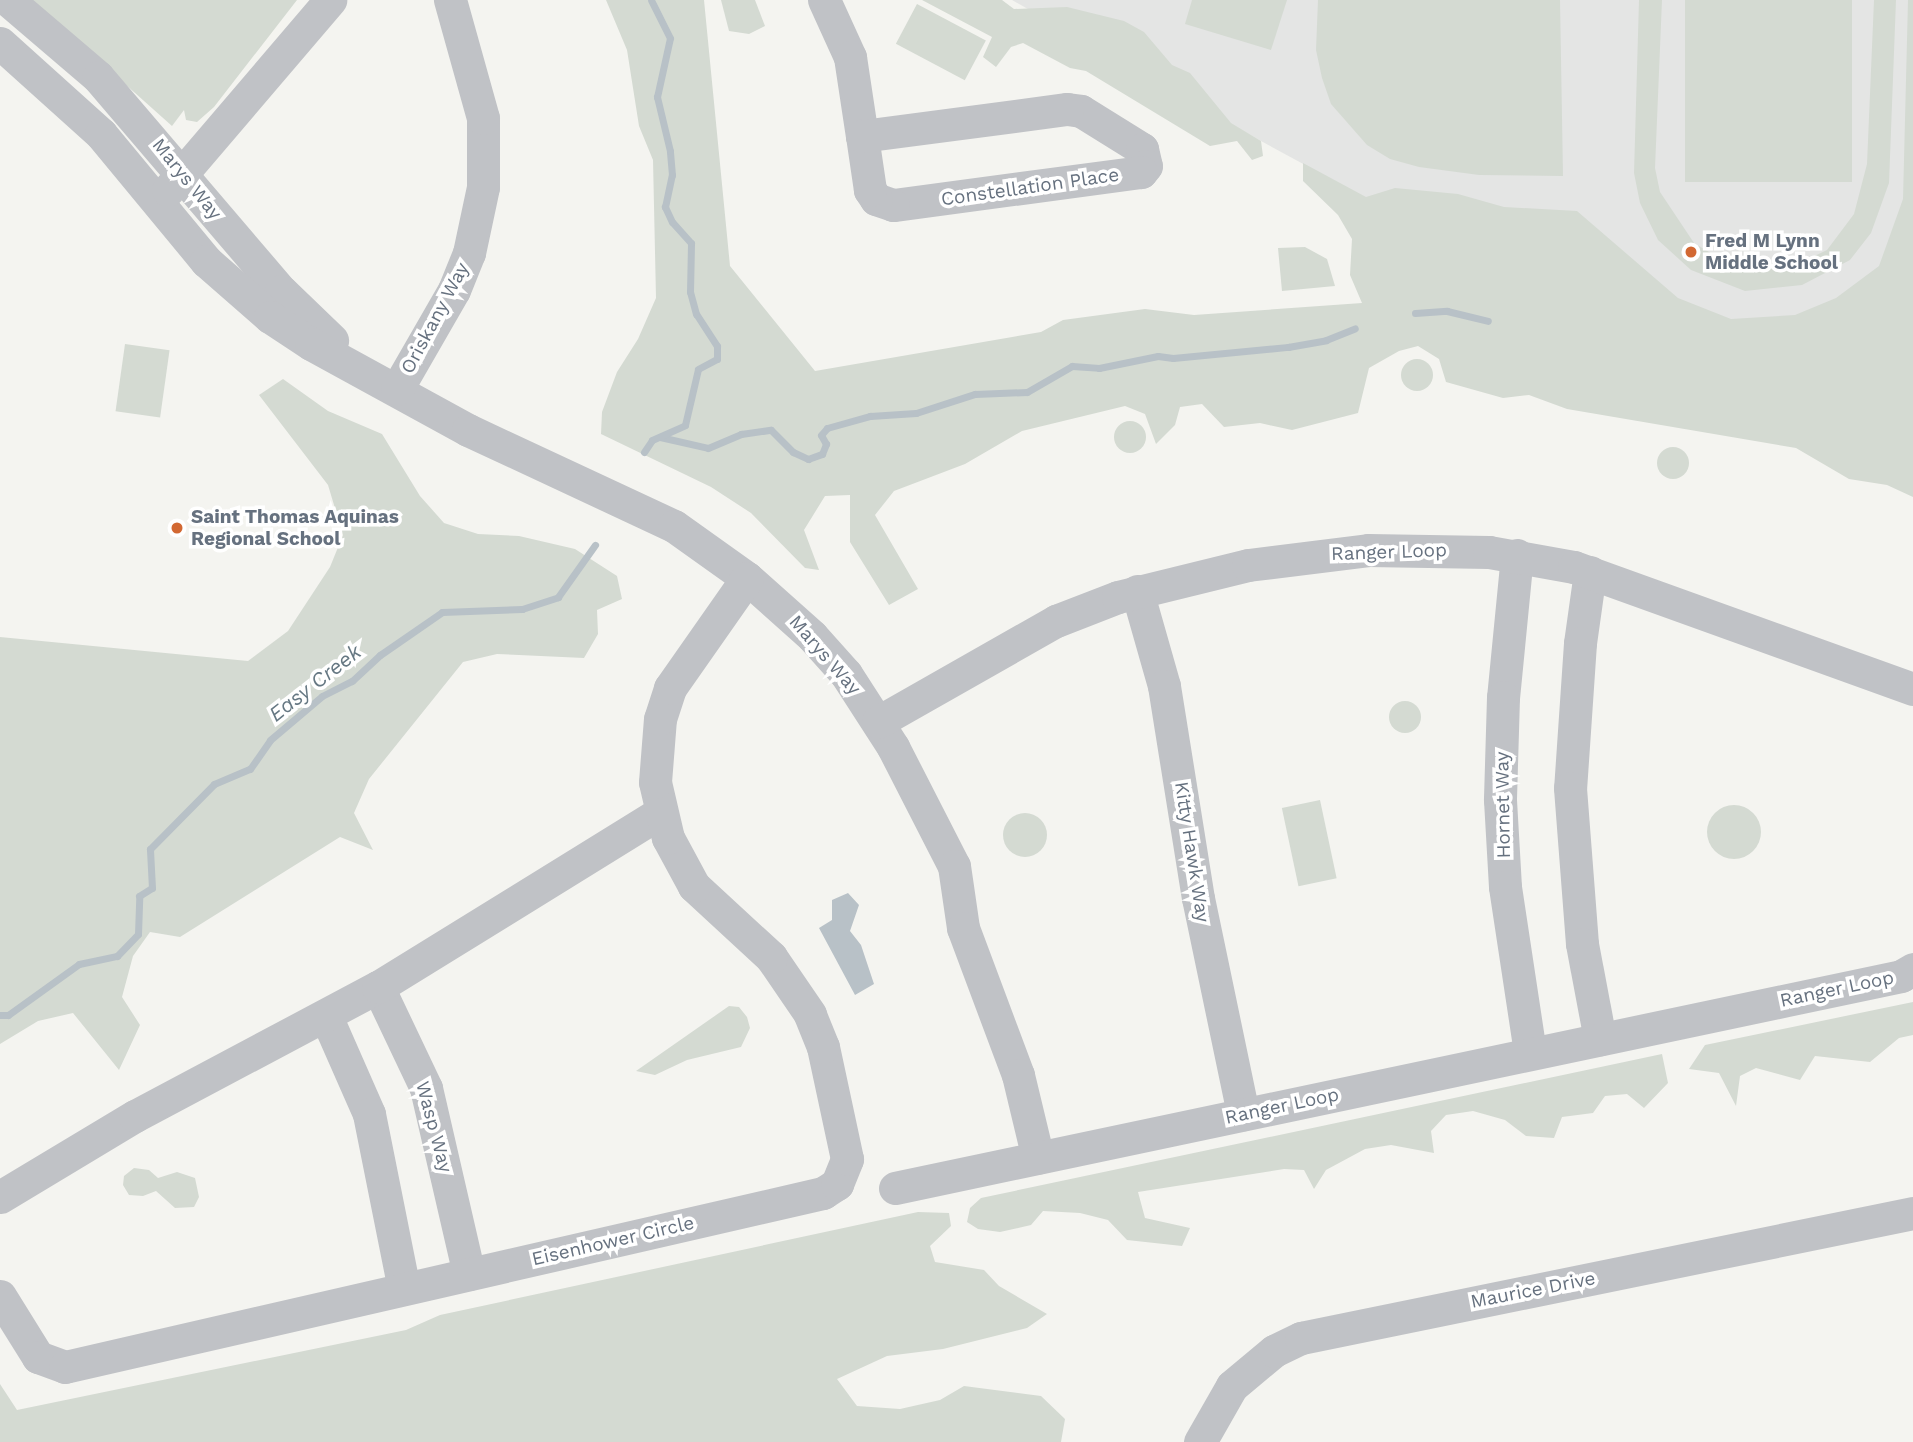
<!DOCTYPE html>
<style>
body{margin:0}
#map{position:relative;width:1913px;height:1442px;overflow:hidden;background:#f4f4f0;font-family:"Work Sans",sans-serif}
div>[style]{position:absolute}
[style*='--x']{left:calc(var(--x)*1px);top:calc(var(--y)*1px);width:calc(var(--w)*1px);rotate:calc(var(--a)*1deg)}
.built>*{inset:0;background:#e4e5e4}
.green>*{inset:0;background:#d4dad2;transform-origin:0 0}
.round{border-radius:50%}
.water>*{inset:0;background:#b8c1c7}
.stream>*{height:7px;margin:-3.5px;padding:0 3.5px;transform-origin:3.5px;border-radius:3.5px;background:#b8c1c7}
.minor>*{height:33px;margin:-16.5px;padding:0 16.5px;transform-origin:16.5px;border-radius:16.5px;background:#c0c2c6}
.dots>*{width:19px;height:19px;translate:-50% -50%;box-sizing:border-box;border:4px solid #fff;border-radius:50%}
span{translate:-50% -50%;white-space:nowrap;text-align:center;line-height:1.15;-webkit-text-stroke:7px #fff;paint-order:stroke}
.street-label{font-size:19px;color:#66717f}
.poi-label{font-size:19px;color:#66717f;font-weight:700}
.left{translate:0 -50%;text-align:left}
.water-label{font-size:21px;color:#667883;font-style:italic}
</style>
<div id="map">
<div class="built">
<div style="clip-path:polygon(1012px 0,1913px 0,1913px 308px,1750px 406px,1261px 141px)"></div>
</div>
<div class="green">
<div style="clip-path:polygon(31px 0,297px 0,214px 107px,197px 122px,186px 120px,184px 110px,172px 126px)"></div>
<div style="clip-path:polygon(606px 0,704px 0,730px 266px,815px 371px,1041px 332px,1063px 320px,1145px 309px,1194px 315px,1362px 303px,1350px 275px,1352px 239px,1338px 215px,1303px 181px,1303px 163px,1366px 197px,1395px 188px,1458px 194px,1504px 207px,1577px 211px,1678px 298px,1731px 319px,1795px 315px,1836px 298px,1879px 266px,1903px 199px,1908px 0,1913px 0,1913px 497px,1887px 485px,1849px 479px,1796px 448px,1567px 409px,1529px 395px,1503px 398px,1446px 382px,1439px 359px,1418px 346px,1399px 351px,1369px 368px,1358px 413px,1292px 430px,1260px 423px,1224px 427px,1202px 404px,1180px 407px,1175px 425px,1156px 444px,1145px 414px,1125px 406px,1022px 431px,965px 464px,894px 491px,875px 515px,918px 589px,889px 605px,850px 542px,850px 495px,825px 496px,804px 530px,819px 570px,805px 568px,751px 513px,711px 487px,601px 434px,602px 412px,617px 372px,638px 339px,656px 298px,653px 160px,639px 126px,627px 50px)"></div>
<div style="clip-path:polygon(721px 0,755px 0,765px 26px,749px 34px,729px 31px)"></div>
<div style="clip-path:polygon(922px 0,1002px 0,1014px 9px,1067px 7px,1124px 21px,1144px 32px,1172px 65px,1190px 73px,1231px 123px,1261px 141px,1263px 156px,1252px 160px,1237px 141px,1210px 146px,1086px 71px,1070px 68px,1023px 43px,1011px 47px,996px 67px,983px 57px,992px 37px)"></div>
<div style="clip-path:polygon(1192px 0,1287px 0,1271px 50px,1185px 24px)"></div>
<div style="clip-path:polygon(1318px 0,1560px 0,1563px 176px,1479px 175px,1419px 167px,1390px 159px,1367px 145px,1331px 104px,1322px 78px,1316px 50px)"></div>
<div style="clip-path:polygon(1639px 0,1662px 0,1655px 168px,1660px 192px,1694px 243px,1729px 264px,1758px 271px,1800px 263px,1827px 250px,1854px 214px,1867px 164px,1874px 0,1896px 0,1889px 183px,1871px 233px,1850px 260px,1802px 285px,1745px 291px,1691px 270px,1658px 240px,1640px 203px,1634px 173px)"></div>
<div style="left:1685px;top:0;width:167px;height:182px"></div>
<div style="left:917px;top:4px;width:78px;height:45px;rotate:28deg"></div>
<div style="clip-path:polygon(1305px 247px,1327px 259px,1335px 286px,1282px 291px,1278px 248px)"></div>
<div style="left:125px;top:344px;width:45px;height:68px;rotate:8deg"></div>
<div class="round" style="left:1401px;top:359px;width:32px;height:32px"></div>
<div style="clip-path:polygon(283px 379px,328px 411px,382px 434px,420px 496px,444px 523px,478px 534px,519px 536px,575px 549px,617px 576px,622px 599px,597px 610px,598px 634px,584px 658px,497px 654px,463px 662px,369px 779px,354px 813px,373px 850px,340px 837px,180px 937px,150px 932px,133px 956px,122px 997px,140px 1025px,119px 1070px,73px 1013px,38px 1021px,0 1044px,0 637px,248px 661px,288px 631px,330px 567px,343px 535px,328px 485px,259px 395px)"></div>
<div class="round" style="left:1114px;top:421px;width:32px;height:32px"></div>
<div class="round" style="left:1657px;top:447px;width:32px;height:32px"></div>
<div class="round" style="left:1389px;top:701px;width:32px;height:32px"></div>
<div style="left:1320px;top:800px;width:80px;height:39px;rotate:78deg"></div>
<div class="round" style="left:1707px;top:805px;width:54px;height:54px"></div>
<div class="round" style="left:1003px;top:813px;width:44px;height:44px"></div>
<div style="clip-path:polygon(1913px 1002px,1913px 1035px,1899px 1038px,1870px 1062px,1815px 1056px,1800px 1080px,1756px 1068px,1740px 1076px,1736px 1106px,1719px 1073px,1689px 1069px,1705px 1045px)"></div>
<div style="clip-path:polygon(729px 1006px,739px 1007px,747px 1017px,750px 1028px,741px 1047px,687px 1060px,655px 1075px,636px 1071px)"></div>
<div style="clip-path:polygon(1662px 1054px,1668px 1083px,1644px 1108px,1627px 1094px,1605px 1096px,1593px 1113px,1562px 1117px,1554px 1138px,1526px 1136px,1505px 1120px,1473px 1111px,1446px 1115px,1431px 1131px,1434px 1153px,1391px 1145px,1365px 1149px,1326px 1170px,1314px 1189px,1304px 1170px,1284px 1169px,1138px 1192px,1145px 1218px,1190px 1228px,1182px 1246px,1127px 1240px,1108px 1220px,1080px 1213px,1043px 1211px,1031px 1225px,1000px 1232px,978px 1229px,967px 1222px,970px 1208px,981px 1198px)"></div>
<div style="clip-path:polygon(134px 1168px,149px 1170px,158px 1178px,177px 1172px,195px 1178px,199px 1197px,194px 1207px,175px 1208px,156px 1191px,143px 1196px,129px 1195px,123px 1185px,124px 1176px)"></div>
<div style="clip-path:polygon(918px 1212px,949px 1213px,951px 1226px,930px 1246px,935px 1262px,984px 1270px,999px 1286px,1047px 1314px,1027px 1328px,943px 1349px,887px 1356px,837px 1379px,857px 1406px,900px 1409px,940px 1400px,964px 1386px,1041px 1396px,1065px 1419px,1061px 1442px,0 1442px,0 1384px,17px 1410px,406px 1330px,440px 1315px)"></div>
</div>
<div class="water">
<div style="clip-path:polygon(848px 893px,859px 905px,850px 931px,861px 945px,874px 984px,855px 995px,819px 928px,832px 920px,832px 900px)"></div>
</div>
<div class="stream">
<div style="--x:1415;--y:313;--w:32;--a:-4"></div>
<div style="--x:1447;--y:311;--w:42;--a:13.7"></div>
<div style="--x:660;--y:437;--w:49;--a:12.9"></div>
<div style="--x:708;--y:448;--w:36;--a:-23"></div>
<div style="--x:741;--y:434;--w:30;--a:-8"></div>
<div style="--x:771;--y:430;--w:31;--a:45"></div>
<div style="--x:793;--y:452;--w:17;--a:25"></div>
<div style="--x:808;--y:459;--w:15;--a:-20"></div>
<div style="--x:822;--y:454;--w:11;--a:-68"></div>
<div style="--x:826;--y:444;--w:10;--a:-119"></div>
<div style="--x:821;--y:435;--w:9;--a:-49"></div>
<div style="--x:827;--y:428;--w:45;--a:-15.6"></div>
<div style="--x:870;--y:416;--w:46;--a:-3.7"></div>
<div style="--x:916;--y:413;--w:62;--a:-17.9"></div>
<div style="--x:975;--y:394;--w:52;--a:-2.2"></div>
<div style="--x:1027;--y:392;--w:52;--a:-30"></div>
<div style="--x:1072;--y:366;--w:27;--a:4"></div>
<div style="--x:1099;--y:368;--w:60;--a:-11.5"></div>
<div style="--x:1158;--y:356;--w:15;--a:8"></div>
<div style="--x:1173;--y:358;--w:116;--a:-5.5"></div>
<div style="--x:1288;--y:347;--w:39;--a:-10"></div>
<div style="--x:1326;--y:340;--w:31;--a:-22"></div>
<div style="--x:644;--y:452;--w:14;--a:-56"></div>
<div style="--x:652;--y:440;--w:36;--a:-24"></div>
<div style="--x:685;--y:425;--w:57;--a:-76.9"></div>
<div style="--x:698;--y:369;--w:21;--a:-28"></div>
<div style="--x:717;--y:359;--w:13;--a:-90"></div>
<div style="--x:717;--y:346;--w:38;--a:-123"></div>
<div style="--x:696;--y:314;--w:23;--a:-105"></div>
<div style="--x:690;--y:292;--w:49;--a:-88.8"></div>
<div style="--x:691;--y:243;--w:28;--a:-132"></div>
<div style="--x:672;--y:222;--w:17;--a:-115"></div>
<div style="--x:665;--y:207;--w:33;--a:-78"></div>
<div style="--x:672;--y:175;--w:24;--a:-95"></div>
<div style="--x:670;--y:151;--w:56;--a:-103.5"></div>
<div style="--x:657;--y:97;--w:60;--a:-77.6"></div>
<div style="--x:670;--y:38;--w:42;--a:-116.6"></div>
<div style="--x:0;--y:1015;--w:8;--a:0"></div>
<div style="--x:8;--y:1015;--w:87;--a:-35.7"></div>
<div style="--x:79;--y:964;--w:39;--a:-12"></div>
<div style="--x:117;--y:956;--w:30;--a:-46"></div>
<div style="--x:138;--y:934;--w:38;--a:-88"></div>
<div style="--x:139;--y:896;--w:15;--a:-32"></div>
<div style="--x:152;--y:888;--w:39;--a:-93"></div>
<div style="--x:150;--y:849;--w:91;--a:-45.4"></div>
<div style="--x:214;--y:784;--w:39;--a:-23"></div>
<div style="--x:250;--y:769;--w:35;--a:-55"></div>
<div style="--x:270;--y:740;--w:68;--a:-40.2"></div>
<div style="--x:322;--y:696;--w:34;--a:-27"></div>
<div style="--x:352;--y:681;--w:38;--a:-43"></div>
<div style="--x:380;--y:655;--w:75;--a:-34.7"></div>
<div style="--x:442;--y:612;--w:80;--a:-2.1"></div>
<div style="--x:522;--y:609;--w:38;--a:-18"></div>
<div style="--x:558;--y:597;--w:64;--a:-54.6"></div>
</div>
<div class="minor">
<div style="--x:8;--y:0;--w:118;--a:40.5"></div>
<div style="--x:98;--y:77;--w:282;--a:49.5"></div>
<div style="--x:281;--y:291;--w:71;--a:43.9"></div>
<div style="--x:824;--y:0;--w:63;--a:65.5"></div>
<div style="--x:850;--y:57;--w:80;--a:81.4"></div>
<div style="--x:0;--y:43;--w:136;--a:42"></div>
<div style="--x:101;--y:134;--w:165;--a:50.4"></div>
<div style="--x:206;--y:261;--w:85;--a:41.2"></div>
<div style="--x:270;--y:317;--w:49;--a:33.4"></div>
<div style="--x:311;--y:344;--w:179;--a:28.7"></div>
<div style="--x:468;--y:430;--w:227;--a:25"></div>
<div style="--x:674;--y:526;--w:90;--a:35.5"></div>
<div style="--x:747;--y:578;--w:87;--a:41.7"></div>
<div style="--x:812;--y:636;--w:51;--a:48.2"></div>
<div style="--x:846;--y:674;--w:87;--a:57.2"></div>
<div style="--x:893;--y:747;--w:134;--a:62.9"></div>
<div style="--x:954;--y:866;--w:63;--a:81.7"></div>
<div style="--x:963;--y:928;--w:157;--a:69.5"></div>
<div style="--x:1018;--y:1075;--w:85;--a:76.5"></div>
<div style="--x:1067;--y:109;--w:14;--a:8"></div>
<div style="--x:1081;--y:111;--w:72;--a:31.9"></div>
<div style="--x:1142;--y:149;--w:17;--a:77"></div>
<div style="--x:1146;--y:166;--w:8;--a:130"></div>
<div style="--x:1141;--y:172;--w:250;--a:172.4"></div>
<div style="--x:893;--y:205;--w:18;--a:-161"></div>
<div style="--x:876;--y:199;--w:11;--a:-124"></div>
<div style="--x:870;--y:190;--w:55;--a:-98.4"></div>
<div style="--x:862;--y:136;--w:207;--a:-7.5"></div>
<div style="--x:168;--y:190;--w:250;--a:-49.5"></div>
<div style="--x:397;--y:389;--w:114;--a:-60.1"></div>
<div style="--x:454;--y:290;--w:40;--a:-68"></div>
<div style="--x:469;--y:253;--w:67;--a:-78"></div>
<div style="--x:483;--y:187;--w:69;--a:-90"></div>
<div style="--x:483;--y:118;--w:123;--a:-105.6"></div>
<div style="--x:1517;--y:555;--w:143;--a:95.6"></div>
<div style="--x:1503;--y:697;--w:103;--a:91.7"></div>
<div style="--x:1500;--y:800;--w:87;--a:86.7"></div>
<div style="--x:1505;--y:887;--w:168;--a:81.4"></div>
<div style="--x:1590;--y:572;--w:72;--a:98"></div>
<div style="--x:1580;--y:643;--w:145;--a:93.9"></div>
<div style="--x:1570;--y:788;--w:156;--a:85.6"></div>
<div style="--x:1582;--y:944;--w:97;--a:79.3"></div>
<div style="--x:1137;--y:591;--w:99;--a:74.1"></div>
<div style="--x:1164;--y:686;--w:215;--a:80.9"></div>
<div style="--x:1198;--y:898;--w:221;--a:78.2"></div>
<div style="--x:878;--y:722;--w:205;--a:-29.6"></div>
<div style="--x:1056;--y:621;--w:66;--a:-21.2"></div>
<div style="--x:1118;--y:597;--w:134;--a:-13.8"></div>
<div style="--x:1248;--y:565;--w:121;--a:-7.1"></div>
<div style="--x:1368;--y:550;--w:121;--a:0.9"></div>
<div style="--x:1489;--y:552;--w:86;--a:10"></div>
<div style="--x:1574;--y:567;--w:360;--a:19.8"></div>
<div style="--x:378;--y:987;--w:112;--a:64.6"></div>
<div style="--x:426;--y:1088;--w:191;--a:77"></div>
<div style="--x:326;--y:1016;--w:107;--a:66.3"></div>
<div style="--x:369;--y:1114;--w:178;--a:78.7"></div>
<div style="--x:895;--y:1188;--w:1028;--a:-11.9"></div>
<div style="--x:1901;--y:976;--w:14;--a:-30"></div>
<div style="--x:0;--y:1197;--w:157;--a:-31"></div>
<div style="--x:135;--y:1116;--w:275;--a:-28"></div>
<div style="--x:378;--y:987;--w:331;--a:-31.7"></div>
<div style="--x:0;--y:1296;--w:72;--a:58.1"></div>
<div style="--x:38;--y:1357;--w:29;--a:20"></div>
<div style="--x:65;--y:1367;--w:778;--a:-12.93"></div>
<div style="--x:823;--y:1193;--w:17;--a:-33"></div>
<div style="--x:837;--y:1184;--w:27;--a:-68"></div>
<div style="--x:847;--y:1159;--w:115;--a:-102.1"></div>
<div style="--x:823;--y:1047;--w:35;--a:-112"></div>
<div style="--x:810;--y:1014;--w:69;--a:-124.4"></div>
<div style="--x:771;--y:957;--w:105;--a:-137.3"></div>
<div style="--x:694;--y:886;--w:55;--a:-118.4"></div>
<div style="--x:668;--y:838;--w:57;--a:-103.1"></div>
<div style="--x:655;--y:782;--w:63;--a:-85.5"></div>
<div style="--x:660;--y:719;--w:33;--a:-72"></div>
<div style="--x:670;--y:688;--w:134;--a:-55"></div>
<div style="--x:1200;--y:1442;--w:64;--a:-60.3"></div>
<div style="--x:1232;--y:1386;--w:55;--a:-39.8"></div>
<div style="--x:1274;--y:1351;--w:30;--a:-26"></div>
<div style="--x:1301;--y:1338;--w:625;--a:-11.54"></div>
</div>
<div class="dots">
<div style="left:1691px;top:252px;background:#d26832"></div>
<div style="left:177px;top:528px;background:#d26832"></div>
</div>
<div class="street-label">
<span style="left:187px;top:179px;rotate:51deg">Marys Way</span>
<span style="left:1030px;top:187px;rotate:-8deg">Constellation Place</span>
<span style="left:435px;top:318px;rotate:-62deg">Oriskany Way</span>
<span style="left:1389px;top:552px;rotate:-2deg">Ranger Loop</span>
<span style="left:825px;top:655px;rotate:49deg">Marys Way</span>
<span style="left:1503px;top:805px;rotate:-91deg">Hornet Way</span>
<span style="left:1192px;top:852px;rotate:81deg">Kitty Hawk Way</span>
<span style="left:1837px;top:989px;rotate:-12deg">Ranger Loop</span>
<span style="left:1282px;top:1106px;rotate:-12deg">Ranger Loop</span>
<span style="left:434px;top:1127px;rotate:75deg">Wasp Way</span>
<span style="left:613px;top:1241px;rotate:-13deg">Eisenhower Circle</span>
<span style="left:1533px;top:1290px;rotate:-11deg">Maurice Drive</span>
</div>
<div class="poi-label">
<span class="left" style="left:1705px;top:252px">Fred M Lynn<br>Middle School</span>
<span class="left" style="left:191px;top:528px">Saint Thomas Aquinas<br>Regional School</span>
</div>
<div class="water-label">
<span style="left:315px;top:683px;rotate:-38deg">Easy Creek</span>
</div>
</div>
